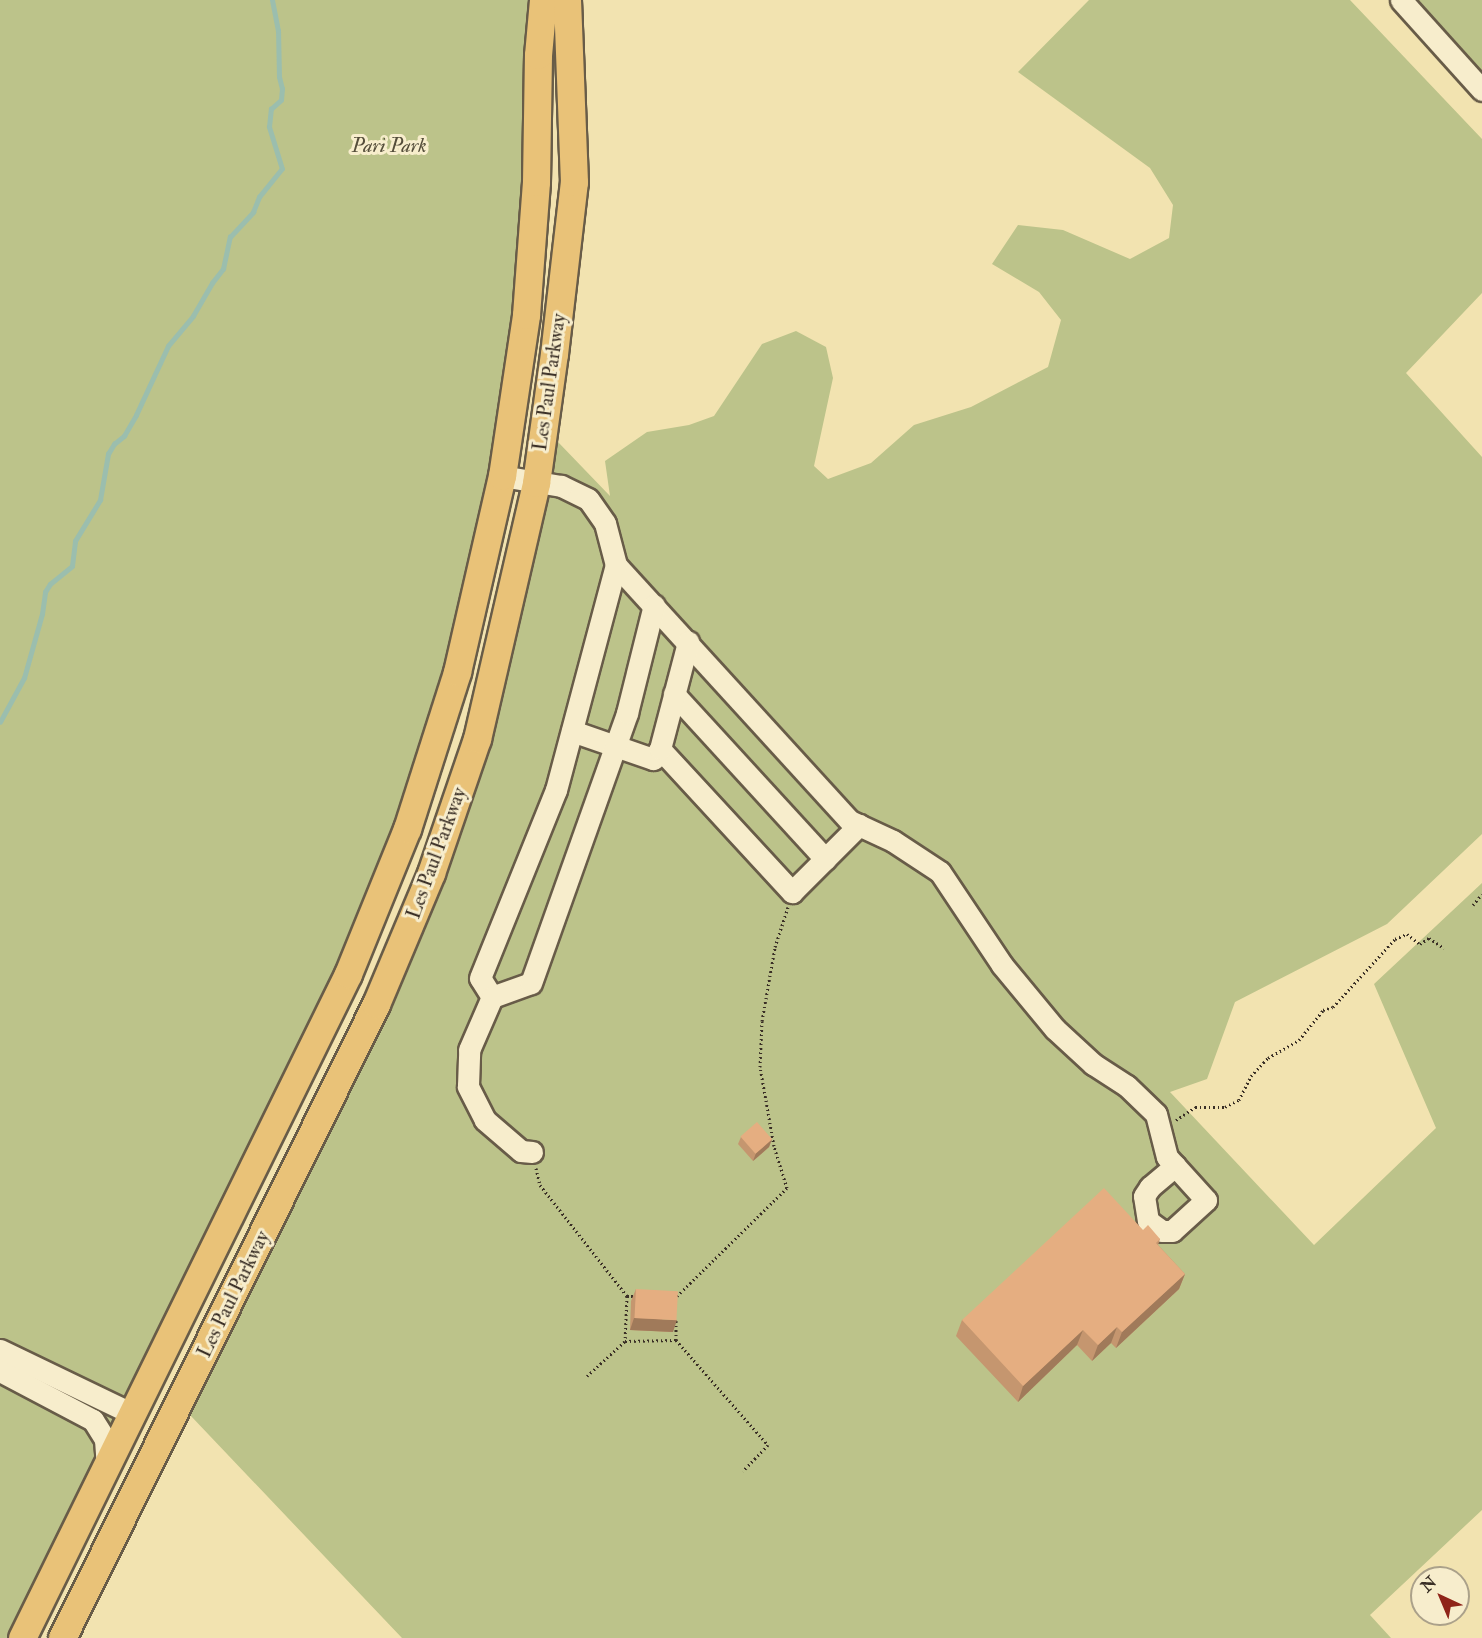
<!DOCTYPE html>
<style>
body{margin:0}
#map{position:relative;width:1482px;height:1638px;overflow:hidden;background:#f2e3b0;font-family:"IM FELL Double Pica",serif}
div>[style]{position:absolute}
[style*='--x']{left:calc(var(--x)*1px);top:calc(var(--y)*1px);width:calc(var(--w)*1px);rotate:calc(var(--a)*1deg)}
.green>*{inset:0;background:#bcc38a}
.stream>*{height:4.5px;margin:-2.25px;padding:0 2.25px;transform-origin:2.25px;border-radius:2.25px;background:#9bbeae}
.path>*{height:3px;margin-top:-1.5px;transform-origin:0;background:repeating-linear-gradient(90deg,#3a2f26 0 1.5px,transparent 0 4.5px)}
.roads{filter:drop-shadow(2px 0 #685c48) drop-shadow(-2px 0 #685c48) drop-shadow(0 2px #685c48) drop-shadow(0 -2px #685c48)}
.minor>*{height:21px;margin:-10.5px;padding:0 10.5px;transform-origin:10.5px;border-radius:10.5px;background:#f7edcc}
.major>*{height:27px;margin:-13.5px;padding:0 13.5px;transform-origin:13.5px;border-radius:13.5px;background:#e9c278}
.wall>*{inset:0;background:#c5966f}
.shaded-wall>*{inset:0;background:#a07a5a}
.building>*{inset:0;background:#e5ae81;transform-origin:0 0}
span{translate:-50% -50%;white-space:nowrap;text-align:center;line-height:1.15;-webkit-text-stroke:6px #f7edcc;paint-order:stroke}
.park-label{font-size:20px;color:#544d3a;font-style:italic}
.street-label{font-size:20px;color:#3a2f26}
.north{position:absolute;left:1410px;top:1566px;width:60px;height:60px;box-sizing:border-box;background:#f7edcc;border:2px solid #aba18a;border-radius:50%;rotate:316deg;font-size:16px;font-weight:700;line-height:24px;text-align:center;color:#3a2f26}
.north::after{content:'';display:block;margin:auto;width:21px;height:27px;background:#8f2418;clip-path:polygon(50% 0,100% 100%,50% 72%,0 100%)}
</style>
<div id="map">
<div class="green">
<div style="clip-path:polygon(0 0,533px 0,522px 315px,460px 639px,358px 938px,11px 1638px,0 1638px)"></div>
<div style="clip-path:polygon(1089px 0,1350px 0,1482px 139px,1482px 293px,1406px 373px,1482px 457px,1482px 834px,1387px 924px,1235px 1002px,1207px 1079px,1170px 1092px,1314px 1245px,1436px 1128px,1374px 984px,1482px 883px,1482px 1510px,1370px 1615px,1391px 1638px,402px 1638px,190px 1415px,402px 971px,499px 694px,558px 442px,610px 496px,605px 461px,647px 432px,689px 425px,714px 416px,762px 344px,796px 331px,826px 347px,833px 378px,814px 466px,828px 479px,871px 463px,914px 425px,971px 407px,1048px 367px,1061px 320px,1039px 292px,992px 264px,1018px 225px,1063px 230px,1130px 259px,1169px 238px,1173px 205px,1150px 168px,1018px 72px)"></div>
<div style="clip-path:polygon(1408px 0,1482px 0,1482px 84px)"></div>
</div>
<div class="stream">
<div style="--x:0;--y:722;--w:50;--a:-61.4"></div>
<div style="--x:24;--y:678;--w:66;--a:-74.3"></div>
<div style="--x:42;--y:614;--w:22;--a:-82"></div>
<div style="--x:45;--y:592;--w:9;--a:-58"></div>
<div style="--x:50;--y:584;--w:28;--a:-39"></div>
<div style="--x:72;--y:566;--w:25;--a:-83"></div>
<div style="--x:75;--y:541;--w:48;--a:-58.6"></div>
<div style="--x:100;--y:500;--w:47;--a:-80.1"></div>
<div style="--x:108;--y:454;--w:12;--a:-59"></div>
<div style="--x:114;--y:444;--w:13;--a:-39"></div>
<div style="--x:124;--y:436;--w:24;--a:-60"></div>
<div style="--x:136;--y:415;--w:76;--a:-65.1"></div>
<div style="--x:168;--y:346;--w:39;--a:-50"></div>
<div style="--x:193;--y:316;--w:38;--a:-60"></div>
<div style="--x:212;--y:283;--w:18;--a:-52"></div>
<div style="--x:223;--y:269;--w:33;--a:-78"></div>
<div style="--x:230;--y:237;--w:34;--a:-47"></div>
<div style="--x:253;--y:212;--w:16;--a:-68"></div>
<div style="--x:259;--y:197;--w:36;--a:-51"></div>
<div style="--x:282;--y:169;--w:44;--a:-107.2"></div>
<div style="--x:269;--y:127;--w:18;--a:-84"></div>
<div style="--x:271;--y:109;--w:13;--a:-42"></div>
<div style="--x:281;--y:100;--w:11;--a:-85"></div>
<div style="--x:282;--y:89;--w:12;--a:-104"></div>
<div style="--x:279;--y:77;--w:46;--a:-91.2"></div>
<div style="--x:278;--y:31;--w:32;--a:-101"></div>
</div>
<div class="path">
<div style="--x:1473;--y:905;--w:14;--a:-51"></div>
<div style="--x:1176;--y:1120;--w:23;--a:-34"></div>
<div style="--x:1195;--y:1107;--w:30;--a:0"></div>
<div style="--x:1225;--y:1107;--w:16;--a:-27"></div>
<div style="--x:1239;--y:1100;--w:27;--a:-63"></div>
<div style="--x:1251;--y:1076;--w:25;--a:-47"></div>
<div style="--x:1268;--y:1058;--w:36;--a:-30"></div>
<div style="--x:1299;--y:1040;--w:38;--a:-51"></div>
<div style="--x:1323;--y:1010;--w:10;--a:-17"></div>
<div style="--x:1333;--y:1007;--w:92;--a:-47.6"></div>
<div style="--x:1395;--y:939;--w:13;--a:-23"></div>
<div style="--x:1407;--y:934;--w:16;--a:38"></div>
<div style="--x:1420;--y:944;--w:11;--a:-34"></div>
<div style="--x:1429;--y:938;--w:18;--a:34"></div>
<div style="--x:536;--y:1168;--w:17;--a:77"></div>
<div style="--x:540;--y:1185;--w:141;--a:51.9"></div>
<div style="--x:627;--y:1296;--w:45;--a:92.5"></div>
<div style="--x:625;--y:1341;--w:51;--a:-1.1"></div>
<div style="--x:676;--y:1340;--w:21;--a:-90"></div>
<div style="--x:627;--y:1296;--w:9;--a:0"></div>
<div style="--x:677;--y:1296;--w:154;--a:-44.5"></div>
<div style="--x:787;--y:1188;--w:44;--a:-107.2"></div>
<div style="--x:774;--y:1146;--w:80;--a:-100"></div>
<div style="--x:760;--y:1067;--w:46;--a:-87.5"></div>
<div style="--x:762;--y:1021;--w:75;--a:-80"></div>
<div style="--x:775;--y:947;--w:42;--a:-72"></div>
<div style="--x:676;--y:1340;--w:140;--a:48.8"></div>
<div style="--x:768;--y:1445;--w:36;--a:134"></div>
<div style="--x:587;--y:1376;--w:52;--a:-42.6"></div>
</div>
<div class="roads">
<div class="minor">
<div style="--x:1401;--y:0;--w:121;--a:48"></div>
<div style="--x:616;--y:565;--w:347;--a:47.6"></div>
<div style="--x:850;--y:821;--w:47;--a:24.9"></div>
<div style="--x:893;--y:841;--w:56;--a:33.4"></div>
<div style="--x:940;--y:872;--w:112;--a:56.3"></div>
<div style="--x:1002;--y:965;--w:83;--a:50.4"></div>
<div style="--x:1055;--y:1029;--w:52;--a:42.6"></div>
<div style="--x:1093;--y:1064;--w:40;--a:32.9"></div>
<div style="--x:1127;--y:1086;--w:40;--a:44"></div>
<div style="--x:1156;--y:1114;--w:44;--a:75.7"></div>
<div style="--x:1167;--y:1157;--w:58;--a:47.8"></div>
<div style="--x:1206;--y:1200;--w:46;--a:137.6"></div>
<div style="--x:1172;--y:1231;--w:10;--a:180"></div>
<div style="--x:1162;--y:1231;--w:17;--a:-144"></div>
<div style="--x:1148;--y:1221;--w:25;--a:-99"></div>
<div style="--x:1144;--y:1196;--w:11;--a:-56"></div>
<div style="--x:1150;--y:1187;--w:33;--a:-40"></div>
<div style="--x:674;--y:694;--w:224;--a:47.5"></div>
<div style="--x:572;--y:731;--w:86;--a:19.1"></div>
<div style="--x:653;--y:759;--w:12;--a:-55"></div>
<div style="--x:660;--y:749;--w:195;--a:47.3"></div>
<div style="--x:792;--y:892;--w:95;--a:-45"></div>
<div style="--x:660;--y:749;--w:111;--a:-75.3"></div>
<div style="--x:492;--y:997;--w:22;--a:-122"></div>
<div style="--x:480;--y:978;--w:203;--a:-68"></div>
<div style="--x:556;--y:790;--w:233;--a:-75.1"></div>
<div style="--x:616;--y:565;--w:43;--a:-104.7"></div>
<div style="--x:605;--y:523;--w:29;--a:-125"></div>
<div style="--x:588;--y:499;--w:30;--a:-154"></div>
<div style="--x:561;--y:486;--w:60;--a:-170.4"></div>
<div style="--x:532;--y:1152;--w:11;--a:-175"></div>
<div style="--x:521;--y:1151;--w:48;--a:-139.3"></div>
<div style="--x:485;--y:1120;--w:38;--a:-117"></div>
<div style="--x:468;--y:1086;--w:36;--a:-88"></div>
<div style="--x:469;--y:1050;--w:58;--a:-66.5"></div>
<div style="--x:492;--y:997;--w:41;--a:-19.7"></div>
<div style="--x:531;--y:983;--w:287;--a:-70.4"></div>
<div style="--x:627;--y:713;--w:111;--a:-76"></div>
<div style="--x:0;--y:1350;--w:148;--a:25.7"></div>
<div style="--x:0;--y:1371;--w:105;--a:27.8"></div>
<div style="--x:93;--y:1420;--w:22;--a:58"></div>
<div style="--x:105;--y:1439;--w:27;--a:86"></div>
</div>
<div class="major">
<div style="--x:22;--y:1638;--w:740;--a:-63.85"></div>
<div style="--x:348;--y:974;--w:157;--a:-67.9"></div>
<div style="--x:407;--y:829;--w:165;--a:-72.3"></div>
<div style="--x:457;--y:672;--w:201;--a:-77.1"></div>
<div style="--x:502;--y:476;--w:163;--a:-81.5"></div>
<div style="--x:526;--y:315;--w:133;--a:-85.7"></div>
<div style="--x:536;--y:182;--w:127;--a:-89.1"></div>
<div style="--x:538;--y:55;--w:55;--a:-84.8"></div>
<div style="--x:62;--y:1638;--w:707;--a:-63.65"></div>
<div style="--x:376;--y:1004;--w:142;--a:-67.2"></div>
<div style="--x:431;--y:873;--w:142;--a:-71.1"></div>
<div style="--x:477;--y:739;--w:263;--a:-77"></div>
<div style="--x:536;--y:483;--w:130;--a:-82.1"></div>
<div style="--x:554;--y:354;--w:173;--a:-83.4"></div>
<div style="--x:574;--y:182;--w:182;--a:-92.2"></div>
</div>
</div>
<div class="wall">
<div style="clip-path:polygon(741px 1137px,772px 1139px,769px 1147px,753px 1161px,738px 1144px)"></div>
<div style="clip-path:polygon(1143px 1230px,1160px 1239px,1158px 1245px,1185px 1274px,1179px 1289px,1116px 1348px,1111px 1343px,1092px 1361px,1077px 1345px,1018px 1402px,956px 1336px,962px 1320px)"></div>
<div style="clip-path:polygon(636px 1289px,673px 1332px,630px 1330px,631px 1301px)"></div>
</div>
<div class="shaded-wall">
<div style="clip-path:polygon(772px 1139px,769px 1147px,753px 1161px,756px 1153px)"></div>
<div style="clip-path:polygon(1185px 1274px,1179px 1289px,1116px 1348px,1122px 1332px)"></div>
<div style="clip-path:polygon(634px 1318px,677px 1320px,673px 1332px,630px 1330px)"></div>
<div style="clip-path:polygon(1117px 1327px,1111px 1343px,1092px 1361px,1098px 1345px)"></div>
<div style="clip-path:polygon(1083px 1330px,1077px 1345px,1018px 1402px,1023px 1386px)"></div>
</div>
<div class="building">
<div style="left:757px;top:1122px;width:23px;height:22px;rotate:49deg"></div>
<div style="clip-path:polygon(1104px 1188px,1143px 1230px,1148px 1225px,1160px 1239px,1156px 1243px,1185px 1274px,1122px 1332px,1117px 1327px,1098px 1345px,1083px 1330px,1023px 1386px,962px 1320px)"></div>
<div style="left:636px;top:1289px;width:42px;height:29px;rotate:3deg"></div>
</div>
<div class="park-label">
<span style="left:389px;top:145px">Pari Park</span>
</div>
<div class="street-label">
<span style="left:549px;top:382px;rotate:-82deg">Les Paul Parkway</span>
<span style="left:436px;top:853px;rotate:-70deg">Les Paul Parkway</span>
<span style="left:233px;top:1294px;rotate:-64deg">Les Paul Parkway</span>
</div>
<div class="north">N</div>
</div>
